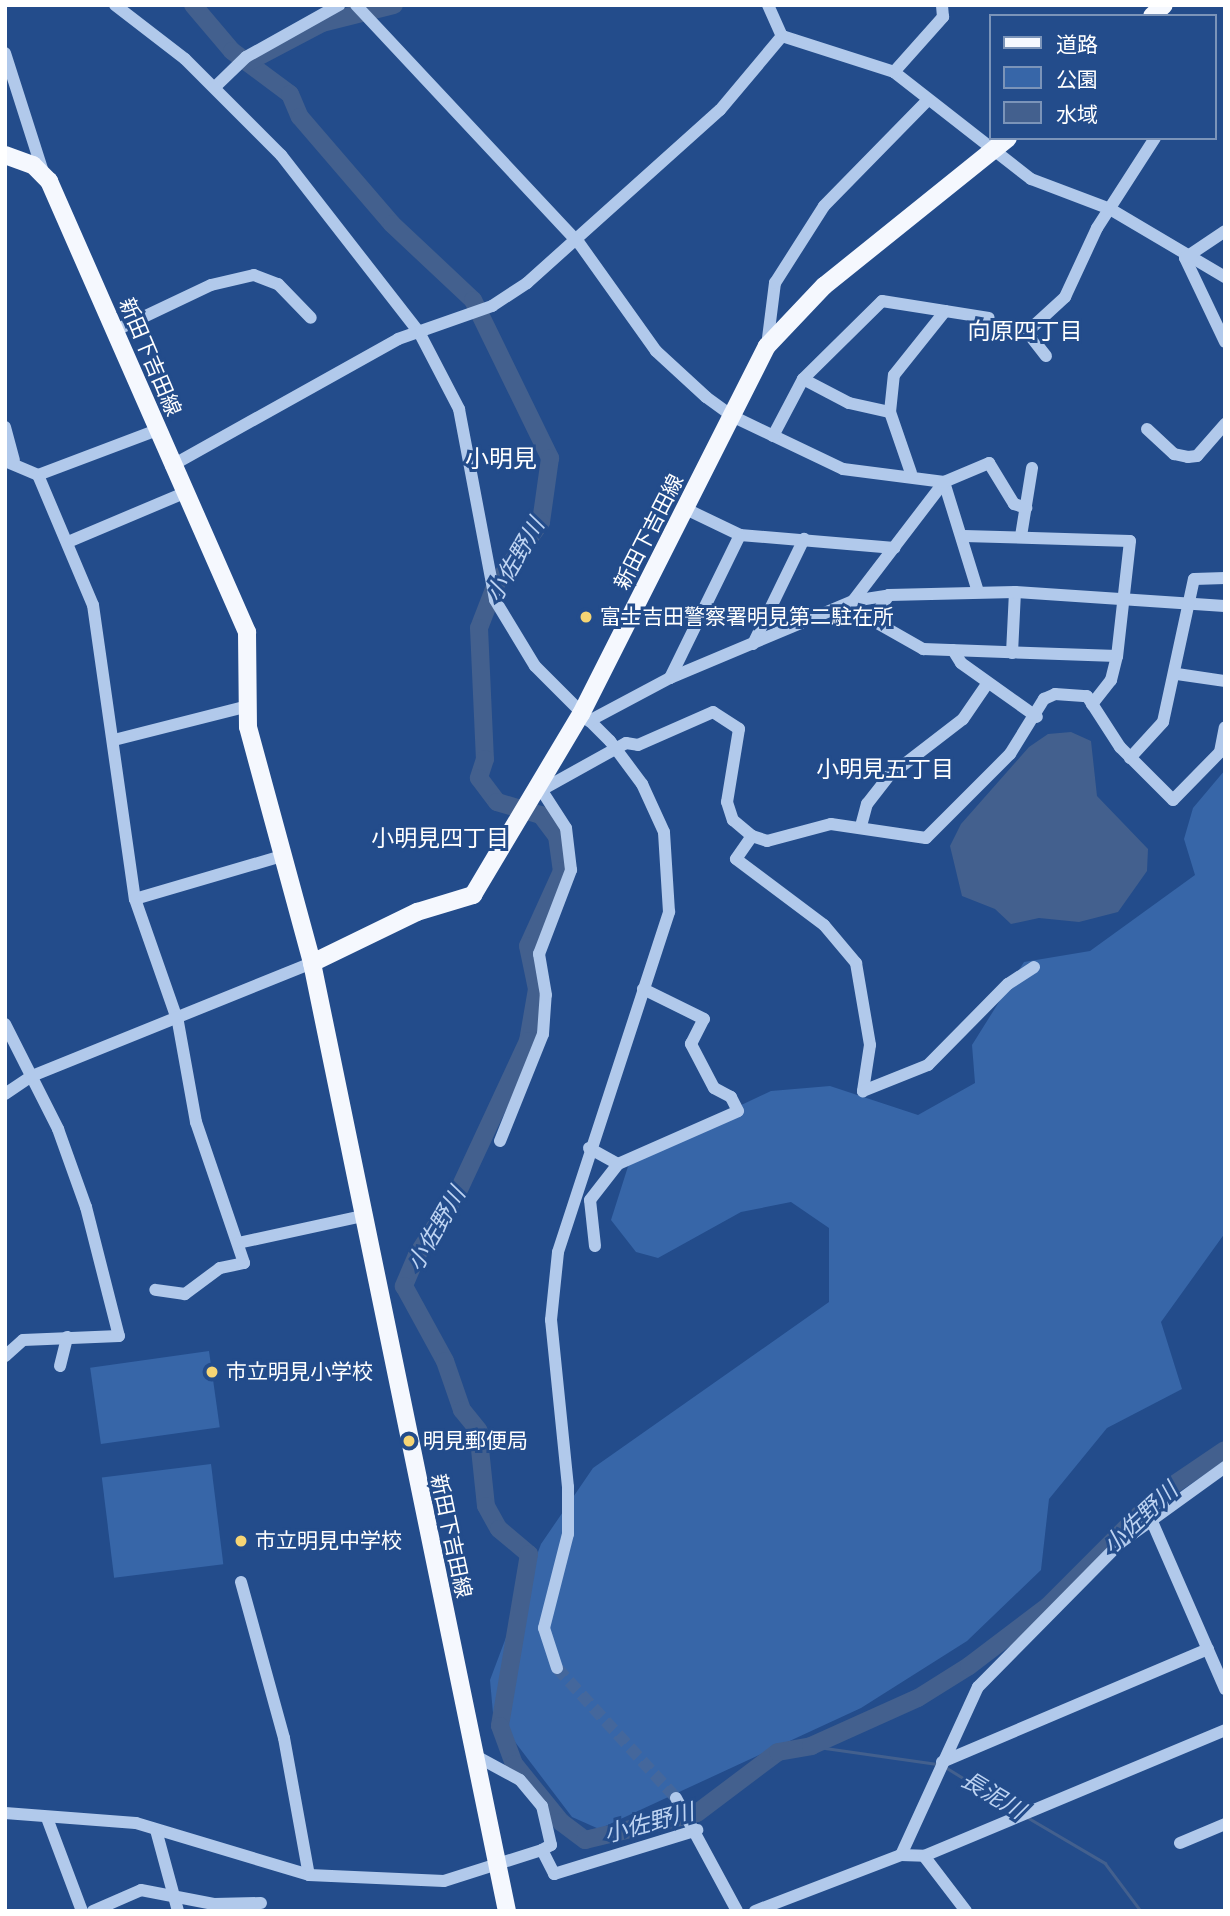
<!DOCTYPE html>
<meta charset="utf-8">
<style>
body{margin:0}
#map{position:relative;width:1230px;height:1916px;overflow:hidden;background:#234c8b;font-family:"Fira Sans Condensed","Noto Sans JP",sans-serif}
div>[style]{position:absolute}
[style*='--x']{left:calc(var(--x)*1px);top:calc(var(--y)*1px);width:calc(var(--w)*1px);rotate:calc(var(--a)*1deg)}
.green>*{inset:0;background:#3766a8;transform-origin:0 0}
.water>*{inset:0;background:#43608e}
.stream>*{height:2.5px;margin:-1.25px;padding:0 1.25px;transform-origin:1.25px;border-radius:1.25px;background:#43608e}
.river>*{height:18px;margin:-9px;padding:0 9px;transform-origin:9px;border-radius:9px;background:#43608e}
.minor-tunnel>*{height:12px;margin-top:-6px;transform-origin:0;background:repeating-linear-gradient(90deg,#44679c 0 12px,transparent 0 18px)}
.minor>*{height:12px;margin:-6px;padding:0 6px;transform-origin:6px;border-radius:6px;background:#b1c9eb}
.major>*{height:18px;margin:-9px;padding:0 9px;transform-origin:9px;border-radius:9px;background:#f5f8fe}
.minor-bridge>*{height:12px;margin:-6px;padding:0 6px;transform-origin:6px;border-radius:6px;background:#b1c9eb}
.dots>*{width:19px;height:19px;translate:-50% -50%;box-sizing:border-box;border:4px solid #234c8b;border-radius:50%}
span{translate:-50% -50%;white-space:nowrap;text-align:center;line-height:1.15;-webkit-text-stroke:6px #234c8b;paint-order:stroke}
.street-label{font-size:21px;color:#fff}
.poi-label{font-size:21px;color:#fff}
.left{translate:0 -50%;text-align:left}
.neighbourhood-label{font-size:23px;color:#fff}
.water-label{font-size:23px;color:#bdd3f2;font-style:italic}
.quarter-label{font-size:24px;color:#fff}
.frame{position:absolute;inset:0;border:7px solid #fff;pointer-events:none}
.legend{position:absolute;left:989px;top:14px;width:228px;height:126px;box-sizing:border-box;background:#234c8b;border:2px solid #7b94b9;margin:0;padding:9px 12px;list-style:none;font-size:21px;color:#fff}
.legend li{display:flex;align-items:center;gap:14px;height:35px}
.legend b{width:35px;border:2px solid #7b94b9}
</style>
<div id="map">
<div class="green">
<div style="clip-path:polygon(1225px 770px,1225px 1233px,1161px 1322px,1182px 1389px,1107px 1428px,1049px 1499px,1041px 1570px,967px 1641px,861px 1708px,599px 1829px,572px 1817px,493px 1713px,490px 1680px,541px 1544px,593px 1468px,829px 1302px,829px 1228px,791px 1202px,741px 1212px,658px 1258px,636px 1252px,611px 1220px,631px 1157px,771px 1091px,830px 1086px,918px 1115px,975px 1083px,972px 1045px,1024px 962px,1090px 951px,1195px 875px,1184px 839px,1193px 808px)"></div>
<div style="left:209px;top:1351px;width:77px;height:120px;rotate:82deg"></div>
<div style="left:211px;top:1464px;width:101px;height:110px;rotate:83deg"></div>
</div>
<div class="water">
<div style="clip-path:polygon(1071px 732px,1091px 741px,1097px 796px,1148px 849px,1147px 871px,1118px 912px,1079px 922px,1039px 918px,1011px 924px,995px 909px,962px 896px,950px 846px,961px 824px,1029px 747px,1048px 734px)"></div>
</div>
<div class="stream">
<div style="--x:811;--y:1746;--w:127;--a:8.1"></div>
<div style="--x:947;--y:1768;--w:84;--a:31.8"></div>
<div style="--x:1027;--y:1817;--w:91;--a:30.5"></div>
<div style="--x:1105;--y:1863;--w:60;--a:53.1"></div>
</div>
<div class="river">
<div style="--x:193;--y:5;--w:60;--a:49.7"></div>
<div style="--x:232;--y:51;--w:72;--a:36.6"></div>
<div style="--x:290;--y:94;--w:25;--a:67"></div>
<div style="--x:300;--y:117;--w:141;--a:49.3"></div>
<div style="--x:392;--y:224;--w:111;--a:43.2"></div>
<div style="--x:473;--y:300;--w:176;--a:64"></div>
<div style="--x:550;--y:458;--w:65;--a:98"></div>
<div style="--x:541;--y:522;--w:77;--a:126"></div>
<div style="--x:496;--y:584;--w:47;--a:111.1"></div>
<div style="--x:479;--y:628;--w:131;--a:87.4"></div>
<div style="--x:485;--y:759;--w:20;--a:108"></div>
<div style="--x:479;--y:778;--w:30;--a:53"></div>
<div style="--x:497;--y:802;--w:46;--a:16.5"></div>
<div style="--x:541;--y:815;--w:26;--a:53"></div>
<div style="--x:557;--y:836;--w:35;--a:82"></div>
<div style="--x:562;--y:871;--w:82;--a:114.4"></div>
<div style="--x:528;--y:946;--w:44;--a:78.2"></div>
<div style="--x:537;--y:989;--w:53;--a:99.8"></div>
<div style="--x:528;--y:1041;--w:166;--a:114.9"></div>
<div style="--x:458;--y:1192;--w:75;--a:123.1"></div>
<div style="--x:417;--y:1255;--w:34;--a:113"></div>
<div style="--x:404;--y:1286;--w:85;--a:61.3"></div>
<div style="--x:445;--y:1361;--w:52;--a:70.9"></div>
<div style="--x:462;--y:1410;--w:26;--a:51"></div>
<div style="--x:478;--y:1430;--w:76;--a:84"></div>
<div style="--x:486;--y:1506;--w:26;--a:61"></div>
<div style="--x:499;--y:1529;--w:39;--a:40"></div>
<div style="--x:529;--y:1554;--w:174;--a:99.6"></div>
<div style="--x:500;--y:1726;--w:40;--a:69.8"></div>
<div style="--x:514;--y:1764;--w:75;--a:51"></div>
<div style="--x:561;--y:1822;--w:30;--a:37"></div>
<div style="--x:585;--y:1840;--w:115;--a:-13.6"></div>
<div style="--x:697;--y:1813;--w:101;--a:-37"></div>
<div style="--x:778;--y:1752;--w:34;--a:-10"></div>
<div style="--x:811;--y:1746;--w:117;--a:-24.2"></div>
<div style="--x:918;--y:1698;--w:60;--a:-32.1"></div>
<div style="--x:969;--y:1666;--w:99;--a:-37.2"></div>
<div style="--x:1048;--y:1606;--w:158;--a:-45"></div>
<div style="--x:1160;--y:1494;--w:78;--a:-34.1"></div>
<div style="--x:250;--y:61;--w:81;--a:-27.8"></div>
<div style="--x:322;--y:23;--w:74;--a:-14"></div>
</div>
<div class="minor-tunnel">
<div style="--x:557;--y:1668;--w:176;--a:47.5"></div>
</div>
<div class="minor">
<div style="--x:115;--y:5;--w:88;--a:37.6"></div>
<div style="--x:185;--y:59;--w:136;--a:45"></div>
<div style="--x:281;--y:155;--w:224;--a:52.1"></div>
<div style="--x:419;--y:332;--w:87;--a:62.5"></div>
<div style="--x:459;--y:409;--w:194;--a:79.3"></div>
<div style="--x:495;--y:600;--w:77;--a:58.8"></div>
<div style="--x:535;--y:666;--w:106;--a:45"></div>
<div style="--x:356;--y:5;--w:326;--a:46.9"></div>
<div style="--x:579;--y:243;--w:133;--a:54.5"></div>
<div style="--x:656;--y:351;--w:68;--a:42.6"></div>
<div style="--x:706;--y:397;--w:34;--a:36"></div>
<div style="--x:734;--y:417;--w:121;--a:25.5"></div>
<div style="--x:843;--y:469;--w:102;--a:7.3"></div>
<div style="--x:768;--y:5;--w:34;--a:66"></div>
<div style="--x:782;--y:36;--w:118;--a:17.8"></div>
<div style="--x:894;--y:72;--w:174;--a:38"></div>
<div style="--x:1031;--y:179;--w:85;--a:20.8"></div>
<div style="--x:1110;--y:209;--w:134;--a:30.6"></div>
<div style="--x:5;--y:53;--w:128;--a:72.3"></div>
<div style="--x:894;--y:72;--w:74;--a:-48.3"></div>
<div style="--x:943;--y:17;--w:12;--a:-95"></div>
<div style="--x:215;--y:87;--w:43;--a:-44.1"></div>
<div style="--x:246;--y:57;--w:107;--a:-29.2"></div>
<div style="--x:1185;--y:258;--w:93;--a:64.5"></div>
<div style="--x:1185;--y:258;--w:48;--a:-34"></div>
<div style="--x:114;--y:331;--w:107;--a:-25.4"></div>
<div style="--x:211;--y:285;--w:44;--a:-13.1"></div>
<div style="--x:254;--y:275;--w:26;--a:21"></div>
<div style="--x:278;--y:284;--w:47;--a:45.9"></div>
<div style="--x:767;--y:346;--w:64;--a:-82.8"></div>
<div style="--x:775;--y:283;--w:91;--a:-57.5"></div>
<div style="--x:824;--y:206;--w:147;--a:-45.6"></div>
<div style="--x:1046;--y:356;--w:31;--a:-128"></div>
<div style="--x:1027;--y:332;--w:52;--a:-42.6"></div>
<div style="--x:1065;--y:297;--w:76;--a:-65.1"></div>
<div style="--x:1097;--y:228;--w:107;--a:-57.2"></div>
<div style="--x:803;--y:379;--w:52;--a:27.6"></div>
<div style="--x:849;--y:403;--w:42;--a:12.4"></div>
<div style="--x:5;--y:427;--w:34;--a:75"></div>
<div style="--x:1147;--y:429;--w:37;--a:43"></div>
<div style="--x:1174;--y:454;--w:14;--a:12"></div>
<div style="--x:1188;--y:457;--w:9;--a:-6"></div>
<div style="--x:1197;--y:456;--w:43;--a:-48.8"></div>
<div style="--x:773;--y:436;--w:64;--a:-62.2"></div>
<div style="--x:803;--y:379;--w:111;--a:-44.6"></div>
<div style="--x:882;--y:301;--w:108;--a:9"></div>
<div style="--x:5;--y:461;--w:36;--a:23"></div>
<div style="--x:38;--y:475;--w:141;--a:67.1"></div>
<div style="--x:93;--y:605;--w:297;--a:81.9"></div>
<div style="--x:135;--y:899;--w:130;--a:70.7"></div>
<div style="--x:178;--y:1022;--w:102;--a:79.8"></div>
<div style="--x:196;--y:1122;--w:149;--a:71.2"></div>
<div style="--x:244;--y:1263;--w:25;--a:168"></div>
<div style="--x:220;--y:1268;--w:44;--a:143.4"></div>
<div style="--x:185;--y:1294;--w:30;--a:-172"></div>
<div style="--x:171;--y:466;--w:260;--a:-29.2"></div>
<div style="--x:398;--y:339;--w:100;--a:-19.3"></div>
<div style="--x:492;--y:306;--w:42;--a:-33.3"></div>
<div style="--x:527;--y:283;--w:259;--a:-41.9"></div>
<div style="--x:720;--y:110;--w:97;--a:-50"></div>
<div style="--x:911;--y:473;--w:65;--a:-109"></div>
<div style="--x:890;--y:412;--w:37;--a:-84"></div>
<div style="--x:894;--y:375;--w:82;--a:-51.4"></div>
<div style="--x:38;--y:475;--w:127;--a:-20.7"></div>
<div style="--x:944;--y:482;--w:115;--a:72.8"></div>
<div style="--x:686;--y:509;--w:60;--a:25.7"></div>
<div style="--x:740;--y:535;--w:155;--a:4.8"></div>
<div style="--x:964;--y:536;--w:166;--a:1.7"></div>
<div style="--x:1130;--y:541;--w:116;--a:96.4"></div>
<div style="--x:1117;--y:656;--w:25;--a:104"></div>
<div style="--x:1111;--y:680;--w:31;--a:128"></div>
<div style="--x:1021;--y:536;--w:69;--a:-80.8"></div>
<div style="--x:68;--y:542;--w:126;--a:-22.9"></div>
<div style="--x:889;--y:595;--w:30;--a:124"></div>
<div style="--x:872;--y:620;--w:59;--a:29.6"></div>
<div style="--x:923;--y:649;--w:194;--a:2.1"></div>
<div style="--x:853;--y:601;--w:150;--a:-52.6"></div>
<div style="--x:944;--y:482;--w:49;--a:-22.9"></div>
<div style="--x:989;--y:463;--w:48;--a:58.6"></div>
<div style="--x:1014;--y:504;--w:13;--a:18"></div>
<div style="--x:753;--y:644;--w:117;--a:-64.1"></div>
<div style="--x:953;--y:650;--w:15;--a:58"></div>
<div style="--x:961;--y:663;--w:93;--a:35.4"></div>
<div style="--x:1012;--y:653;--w:61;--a:-87.2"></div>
<div style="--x:1177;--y:674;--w:49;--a:8.3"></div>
<div style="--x:670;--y:678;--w:159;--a:-63.9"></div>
<div style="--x:589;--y:721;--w:92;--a:-28"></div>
<div style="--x:670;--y:678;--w:199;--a:-22.8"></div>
<div style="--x:853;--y:601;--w:36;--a:-9"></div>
<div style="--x:889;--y:595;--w:126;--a:-1.4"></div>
<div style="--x:1015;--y:592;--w:210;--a:3.8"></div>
<div style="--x:114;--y:740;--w:138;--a:-14.2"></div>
<div style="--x:1130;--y:758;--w:49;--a:-47.5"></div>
<div style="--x:1163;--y:722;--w:146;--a:-77.8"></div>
<div style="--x:1194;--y:579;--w:31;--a:-2"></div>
<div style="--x:536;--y:793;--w:103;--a:-29.1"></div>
<div style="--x:626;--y:743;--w:12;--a:9"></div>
<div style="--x:638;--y:745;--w:82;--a:-23.7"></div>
<div style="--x:713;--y:712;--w:31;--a:33"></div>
<div style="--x:739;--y:729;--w:74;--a:99.3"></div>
<div style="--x:727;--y:802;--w:19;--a:72"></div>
<div style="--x:733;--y:820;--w:25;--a:40"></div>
<div style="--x:752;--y:836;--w:16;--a:18"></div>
<div style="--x:767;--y:841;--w:66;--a:-14.9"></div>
<div style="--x:831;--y:824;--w:96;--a:8.4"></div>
<div style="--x:926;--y:838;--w:119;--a:-45"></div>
<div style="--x:1010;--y:754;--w:65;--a:-58.3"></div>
<div style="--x:1044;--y:699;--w:12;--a:-24"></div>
<div style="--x:1055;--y:694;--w:32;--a:4"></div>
<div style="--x:1087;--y:696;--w:61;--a:57.1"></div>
<div style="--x:1120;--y:747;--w:75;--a:45"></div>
<div style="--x:1173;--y:800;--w:67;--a:-45.6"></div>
<div style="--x:1220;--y:752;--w:25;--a:-79"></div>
<div style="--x:861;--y:826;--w:23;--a:-75"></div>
<div style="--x:867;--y:804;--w:36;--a:-52"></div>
<div style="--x:889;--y:776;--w:93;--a:-37.6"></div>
<div style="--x:963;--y:719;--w:42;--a:-55.6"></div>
<div style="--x:752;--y:836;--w:28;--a:125"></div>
<div style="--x:736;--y:859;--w:110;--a:36.9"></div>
<div style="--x:824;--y:925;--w:50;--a:49.9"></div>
<div style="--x:856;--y:963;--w:83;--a:80.3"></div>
<div style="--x:870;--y:1045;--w:47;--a:98.7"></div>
<div style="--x:863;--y:1091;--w:70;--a:-21.8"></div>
<div style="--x:928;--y:1065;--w:114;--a:-45.4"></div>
<div style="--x:1008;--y:984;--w:31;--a:-33"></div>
<div style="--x:135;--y:899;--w:153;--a:-16.3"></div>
<div style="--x:5;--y:1024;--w:118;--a:63.2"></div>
<div style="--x:58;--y:1129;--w:83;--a:70.3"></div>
<div style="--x:86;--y:1207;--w:133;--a:75.7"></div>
<div style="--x:119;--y:1336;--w:96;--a:177.6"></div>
<div style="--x:23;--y:1340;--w:24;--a:138"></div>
<div style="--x:5;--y:1094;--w:32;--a:-34"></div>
<div style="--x:32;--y:1076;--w:302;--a:-22"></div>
<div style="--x:500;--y:1141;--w:115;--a:-68.1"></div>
<div style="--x:543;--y:1034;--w:39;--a:-86"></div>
<div style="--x:546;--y:995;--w:42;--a:-99.7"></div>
<div style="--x:539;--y:954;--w:90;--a:-69.1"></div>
<div style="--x:571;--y:870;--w:42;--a:-96.8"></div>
<div style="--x:566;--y:828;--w:44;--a:-123"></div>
<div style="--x:589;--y:1148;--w:33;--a:29"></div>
<div style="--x:618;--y:1164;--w:131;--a:-23.8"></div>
<div style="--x:738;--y:1111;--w:16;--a:-117"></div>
<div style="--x:731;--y:1097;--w:19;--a:-152"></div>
<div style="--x:714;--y:1088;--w:50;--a:-117.6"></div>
<div style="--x:691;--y:1044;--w:28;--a:-63"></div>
<div style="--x:704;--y:1019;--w:68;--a:-153.8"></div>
<div style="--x:238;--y:1243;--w:128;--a:-12.2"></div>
<div style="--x:595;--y:1246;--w:46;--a:-96.2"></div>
<div style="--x:590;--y:1200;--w:46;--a:-52.1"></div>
<div style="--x:60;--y:1366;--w:30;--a:-76"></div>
<div style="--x:1150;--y:1517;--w:188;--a:66.4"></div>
<div style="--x:241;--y:1582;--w:162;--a:74.6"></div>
<div style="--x:284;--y:1738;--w:139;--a:79.7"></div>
<div style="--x:557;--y:1668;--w:42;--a:-108"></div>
<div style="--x:544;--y:1628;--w:97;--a:-75.7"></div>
<div style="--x:568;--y:1534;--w:47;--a:-90"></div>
<div style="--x:568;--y:1487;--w:168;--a:-95.8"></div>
<div style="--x:551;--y:1320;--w:68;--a:-84.1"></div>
<div style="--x:558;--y:1252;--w:358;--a:-71.9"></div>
<div style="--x:669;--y:912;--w:80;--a:-93.6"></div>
<div style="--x:664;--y:832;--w:53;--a:-114.6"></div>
<div style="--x:474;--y:1755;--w:52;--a:28.5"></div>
<div style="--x:520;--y:1780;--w:34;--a:50"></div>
<div style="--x:542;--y:1806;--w:40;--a:77"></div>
<div style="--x:551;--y:1845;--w:10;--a:151"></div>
<div style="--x:542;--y:1850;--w:27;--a:63"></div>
<div style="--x:554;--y:1874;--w:150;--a:-17.1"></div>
<div style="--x:942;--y:1762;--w:289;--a:-23"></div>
<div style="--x:676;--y:1798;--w:128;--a:61.6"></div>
<div style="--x:5;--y:1813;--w:131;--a:4.4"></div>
<div style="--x:136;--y:1823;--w:181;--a:16.7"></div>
<div style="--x:309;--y:1875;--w:135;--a:2.5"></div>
<div style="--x:444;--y:1881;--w:103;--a:-17.6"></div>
<div style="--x:47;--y:1818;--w:99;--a:69.4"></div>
<div style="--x:156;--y:1830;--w:84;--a:74.8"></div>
<div style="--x:1180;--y:1843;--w:49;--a:-22.9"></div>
<div style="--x:901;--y:1855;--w:185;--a:-65.4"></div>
<div style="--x:978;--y:1687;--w:202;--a:-45.4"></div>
<div style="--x:1120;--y:1543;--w:130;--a:-35.9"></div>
<div style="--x:924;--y:1856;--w:69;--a:52.6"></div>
<div style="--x:93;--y:1911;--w:52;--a:-23.6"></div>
<div style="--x:141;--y:1890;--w:74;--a:10.9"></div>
<div style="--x:214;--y:1904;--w:47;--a:-1.2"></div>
<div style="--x:755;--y:1911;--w:156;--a:-21"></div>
<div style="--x:901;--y:1855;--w:23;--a:2"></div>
<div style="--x:924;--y:1856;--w:326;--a:-22.7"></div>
</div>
<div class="major">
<div style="--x:1152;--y:16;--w:16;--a:-43"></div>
<div style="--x:5;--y:155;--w:30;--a:20"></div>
<div style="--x:33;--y:165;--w:23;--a:45"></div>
<div style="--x:49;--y:181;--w:493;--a:66.3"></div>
<div style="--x:247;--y:632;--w:95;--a:89.4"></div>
<div style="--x:248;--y:727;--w:245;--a:74.8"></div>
<div style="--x:312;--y:963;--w:968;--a:78.38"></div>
<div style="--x:312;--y:963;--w:117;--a:-25.9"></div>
<div style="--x:417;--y:912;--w:59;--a:-16.9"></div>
<div style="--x:473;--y:895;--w:211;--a:-59.2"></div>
<div style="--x:581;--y:714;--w:412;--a:-63.2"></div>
<div style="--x:767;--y:346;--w:83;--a:-46.5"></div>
<div style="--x:824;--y:286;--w:236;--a:-38.8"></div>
</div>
<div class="minor-bridge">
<div style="--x:610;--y:741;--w:54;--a:53.3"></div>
</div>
<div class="dots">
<div style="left:586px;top:617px;background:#f6d574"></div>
<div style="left:212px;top:1372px;background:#f6d574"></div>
<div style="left:409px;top:1441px;background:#f6d574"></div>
<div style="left:241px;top:1541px;background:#f6d574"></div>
</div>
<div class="street-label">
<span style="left:150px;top:357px;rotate:67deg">新田下吉田線</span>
<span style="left:649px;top:532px;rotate:-63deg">新田下吉田線</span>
<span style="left:451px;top:1536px;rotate:78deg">新田下吉田線</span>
</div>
<div class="poi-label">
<span class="left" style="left:600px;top:617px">富士吉田警察署明見第二駐在所</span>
<span class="left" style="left:226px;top:1372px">市立明見小学校</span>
<span class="left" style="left:423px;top:1441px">明見郵便局</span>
<span class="left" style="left:255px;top:1541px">市立明見中学校</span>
</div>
<div class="neighbourhood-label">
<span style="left:1025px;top:331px">向原四丁目</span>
<span style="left:885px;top:769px">小明見五丁目</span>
<span style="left:440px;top:838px">小明見四丁目</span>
</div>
<div class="water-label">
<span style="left:515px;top:560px;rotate:-60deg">小佐野川</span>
<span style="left:436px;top:1229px;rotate:-60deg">小佐野川</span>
<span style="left:1140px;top:1518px;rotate:-43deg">小佐野川</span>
<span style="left:993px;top:1795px;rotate:31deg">長泥川</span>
<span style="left:649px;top:1823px;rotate:-15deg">小佐野川</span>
</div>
<div class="quarter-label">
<span style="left:501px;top:460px">小明見</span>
</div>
<div class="frame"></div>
<ul class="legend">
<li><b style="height:9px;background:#f5f8fe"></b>道路</li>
<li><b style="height:19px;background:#3766a8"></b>公園</li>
<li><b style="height:19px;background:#43608e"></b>水域</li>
</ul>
</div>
